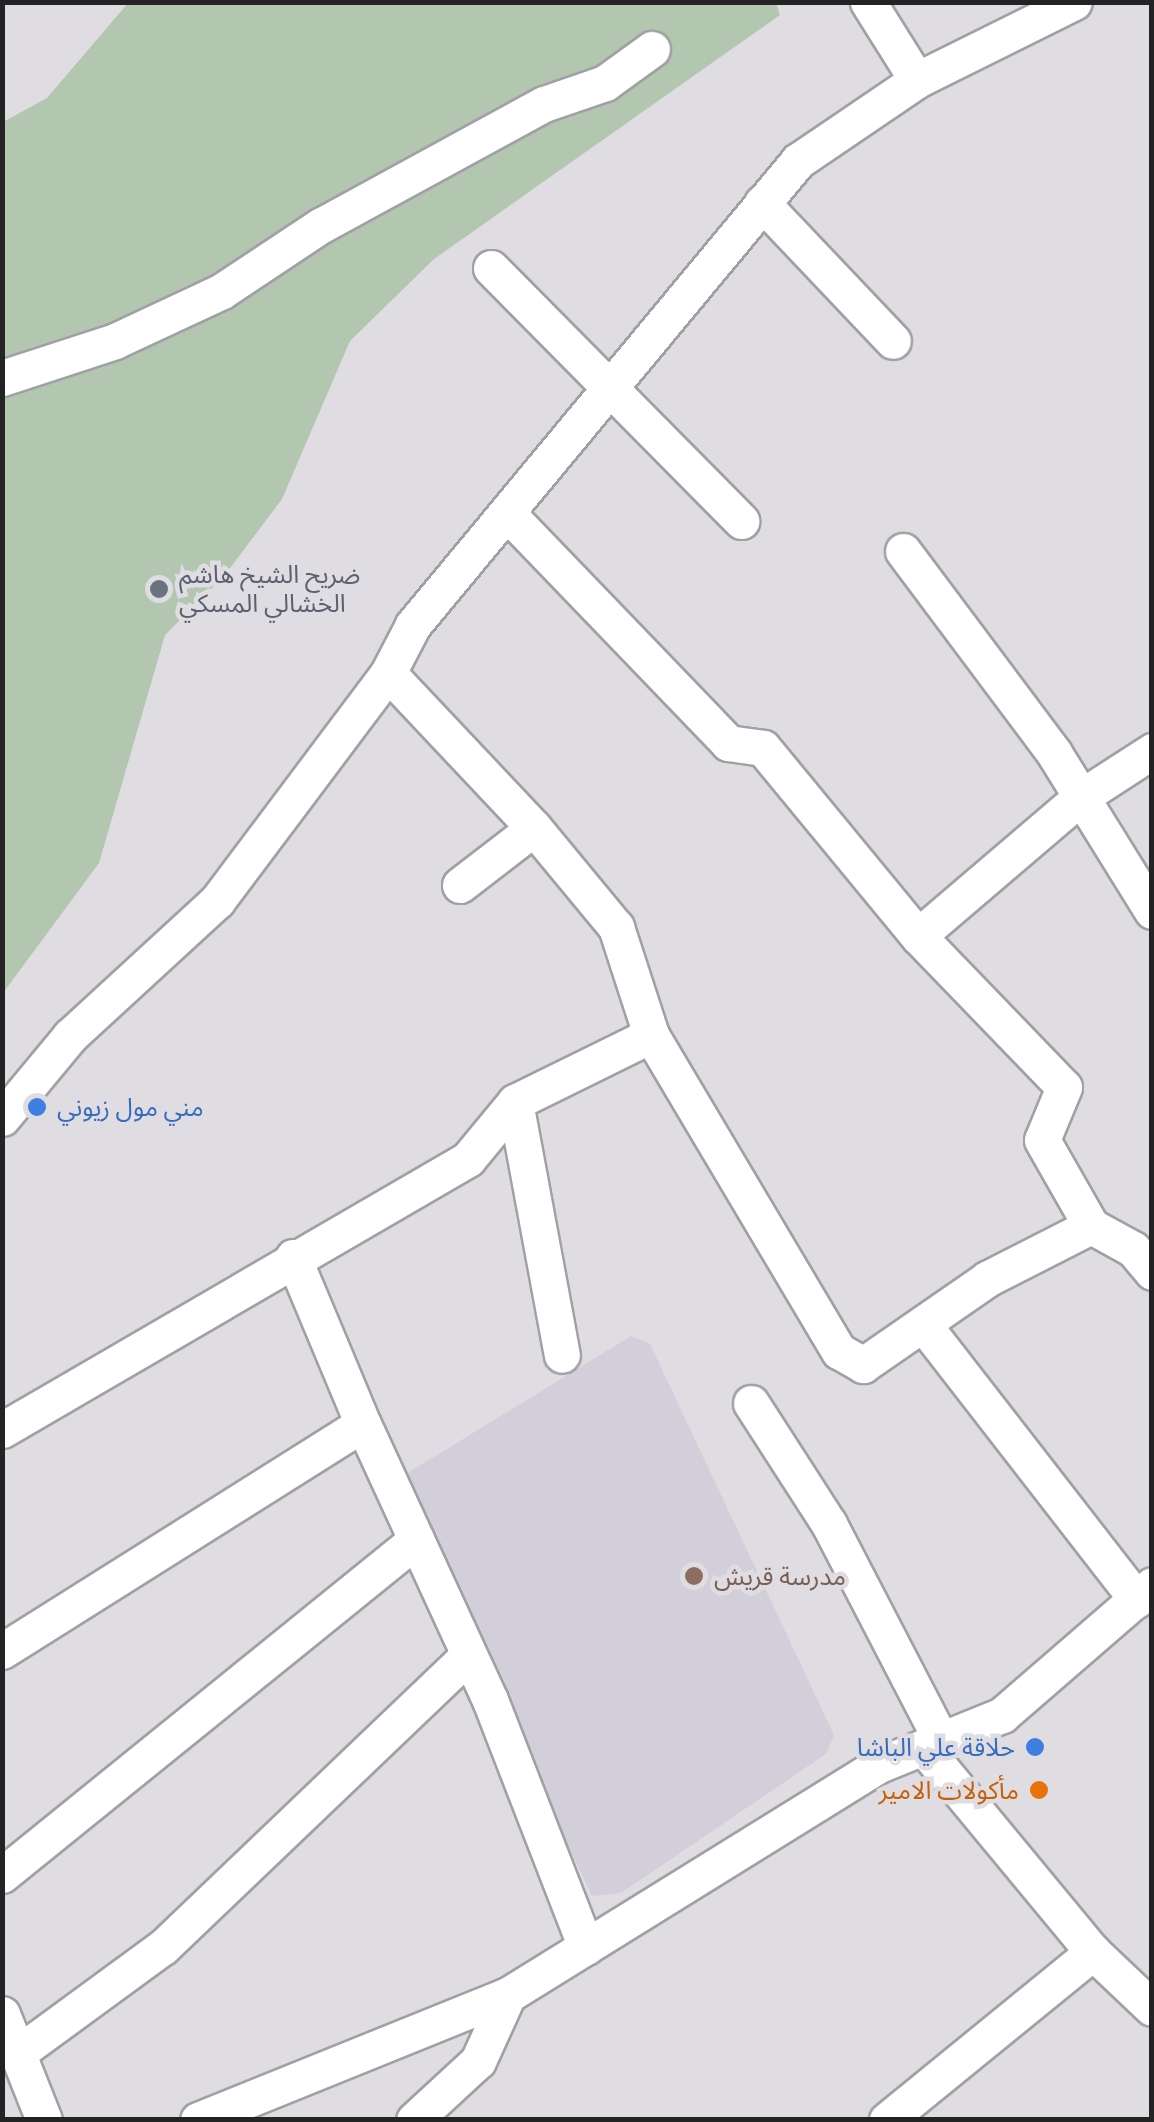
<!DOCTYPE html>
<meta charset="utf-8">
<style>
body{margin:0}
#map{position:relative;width:1154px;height:2122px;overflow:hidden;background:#dfdde2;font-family:Ubuntu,"Noto Sans Arabic",sans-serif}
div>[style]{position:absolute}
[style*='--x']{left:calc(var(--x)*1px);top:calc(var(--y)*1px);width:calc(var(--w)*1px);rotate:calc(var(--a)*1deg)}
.built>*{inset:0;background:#d2cfdb}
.green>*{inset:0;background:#b2c6b0}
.roads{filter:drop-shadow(2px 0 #a1a0a4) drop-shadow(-2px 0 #a1a0a4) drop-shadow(0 2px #a1a0a4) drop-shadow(0 -2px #a1a0a4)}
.minor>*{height:35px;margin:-17.5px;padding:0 17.5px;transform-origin:17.5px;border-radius:17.5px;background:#fff}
.dots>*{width:28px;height:28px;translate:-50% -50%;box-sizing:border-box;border:5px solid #dfdde2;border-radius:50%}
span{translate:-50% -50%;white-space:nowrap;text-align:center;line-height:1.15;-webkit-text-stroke:9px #dfdde2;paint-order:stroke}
.worship-label{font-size:25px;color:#5b616d}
.left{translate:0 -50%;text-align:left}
.shop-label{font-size:25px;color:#366cbe}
.right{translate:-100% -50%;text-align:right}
.education-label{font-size:25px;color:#785e54}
.food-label{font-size:25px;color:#c56008}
.frame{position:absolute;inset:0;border:5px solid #232324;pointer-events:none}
</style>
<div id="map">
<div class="built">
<div style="clip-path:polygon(631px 1336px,650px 1344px,834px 1735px,826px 1754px,621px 1893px,592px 1896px,403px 1496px,401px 1477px)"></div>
</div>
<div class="green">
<div style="clip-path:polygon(128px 3px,776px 3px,780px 15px,434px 259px,350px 341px,282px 499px,224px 576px,165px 635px,99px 863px,3px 993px,3px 122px,47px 98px)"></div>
</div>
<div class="roads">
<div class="minor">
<div style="--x:868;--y:2;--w:92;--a:57.9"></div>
<div style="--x:762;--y:203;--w:190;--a:46.5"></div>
<div style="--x:491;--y:268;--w:356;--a:45.3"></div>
<div style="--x:2;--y:378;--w:119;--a:-18.1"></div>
<div style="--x:115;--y:341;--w:118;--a:-25"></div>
<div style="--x:222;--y:291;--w:118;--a:-33.6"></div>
<div style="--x:320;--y:226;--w:255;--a:-28.6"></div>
<div style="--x:544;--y:104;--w:65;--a:-19"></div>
<div style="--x:605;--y:83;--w:58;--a:-35.9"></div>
<div style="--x:508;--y:514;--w:318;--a:46.1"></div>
<div style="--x:728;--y:743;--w:35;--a:8"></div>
<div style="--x:763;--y:748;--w:244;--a:50.5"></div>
<div style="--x:918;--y:936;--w:210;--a:46"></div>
<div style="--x:1064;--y:1087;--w:57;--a:112.5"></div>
<div style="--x:1042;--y:1140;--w:99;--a:60.3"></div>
<div style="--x:1091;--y:1226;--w:48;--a:28.7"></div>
<div style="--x:1133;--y:1249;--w:30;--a:50"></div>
<div style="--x:903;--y:551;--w:252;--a:53.2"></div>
<div style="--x:1054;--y:753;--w:186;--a:58.2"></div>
<div style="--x:388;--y:673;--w:213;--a:46.7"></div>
<div style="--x:460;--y:885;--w:93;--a:-37.6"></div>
<div style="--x:534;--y:828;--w:129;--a:50.4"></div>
<div style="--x:616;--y:927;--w:114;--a:72"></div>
<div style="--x:651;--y:1035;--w:368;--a:59.3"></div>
<div style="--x:839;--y:1351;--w:28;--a:30"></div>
<div style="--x:863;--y:1365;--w:151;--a:-34.7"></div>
<div style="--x:987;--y:1279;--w:117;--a:-27"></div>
<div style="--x:918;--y:936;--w:214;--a:-40.5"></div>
<div style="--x:1081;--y:797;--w:85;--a:-32.9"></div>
<div style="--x:515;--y:1102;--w:257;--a:79.5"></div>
<div style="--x:2;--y:1118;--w:107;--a:-50.3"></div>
<div style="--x:70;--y:1036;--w:200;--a:-42.6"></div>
<div style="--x:217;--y:901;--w:285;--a:-53.1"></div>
<div style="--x:388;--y:673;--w:54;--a:-62.5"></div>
<div style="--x:413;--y:625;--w:603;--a:-50.32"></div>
<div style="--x:798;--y:161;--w:144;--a:-34.2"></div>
<div style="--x:917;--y:80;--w:175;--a:-26.4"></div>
<div style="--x:293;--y:1257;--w:181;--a:67.3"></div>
<div style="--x:923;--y:1324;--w:349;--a:52.2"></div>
<div style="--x:751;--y:1403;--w:144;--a:57.2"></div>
<div style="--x:829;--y:1524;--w:243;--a:62.6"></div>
<div style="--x:2;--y:1430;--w:539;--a:-30.18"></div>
<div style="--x:468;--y:1159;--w:74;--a:-50.5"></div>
<div style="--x:515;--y:1102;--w:152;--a:-26.2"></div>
<div style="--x:2;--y:1651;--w:426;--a:-32.2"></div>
<div style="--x:363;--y:1424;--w:304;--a:65.3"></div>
<div style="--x:490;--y:1700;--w:265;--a:68.8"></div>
<div style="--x:924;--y:1748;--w:265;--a:50.4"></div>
<div style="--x:1093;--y:1952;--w:81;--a:43.5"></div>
<div style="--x:2;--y:1875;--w:533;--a:-38.98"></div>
<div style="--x:2;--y:2014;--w:114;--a:68.4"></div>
<div style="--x:18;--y:2053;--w:180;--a:-36.2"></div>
<div style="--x:163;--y:1947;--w:421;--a:-43.7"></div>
<div style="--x:198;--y:2120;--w:334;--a:-22"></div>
<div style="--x:508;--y:1995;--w:437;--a:-31.8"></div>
<div style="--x:879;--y:1765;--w:133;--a:-22.1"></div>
<div style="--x:1002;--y:1715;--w:198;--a:-40.9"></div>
<div style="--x:414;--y:2120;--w:87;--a:-42.7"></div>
<div style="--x:478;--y:2061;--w:72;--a:-65.6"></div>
<div style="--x:887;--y:2120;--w:266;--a:-39.2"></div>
</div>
</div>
<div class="dots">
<div style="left:159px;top:589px;background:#6b7280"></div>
<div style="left:37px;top:1107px;background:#3f7fe0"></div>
<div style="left:694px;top:1576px;background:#8d6e63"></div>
<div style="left:1035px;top:1747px;background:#3f7fe0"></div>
<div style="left:1039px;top:1790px;background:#e8710a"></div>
</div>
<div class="worship-label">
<span class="left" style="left:179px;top:589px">ضريح الشيخ هاشم<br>الخشالي المسكي</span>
</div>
<div class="shop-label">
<span class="left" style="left:57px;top:1107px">مني مول زيوني</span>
<span class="right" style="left:1015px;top:1747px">حلاقة علي الباشا</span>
</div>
<div class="education-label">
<span class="left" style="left:714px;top:1576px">مدرسة قريش</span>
</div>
<div class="food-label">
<span class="right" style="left:1019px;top:1790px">مأكولات الامير</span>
</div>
<div class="frame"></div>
</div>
